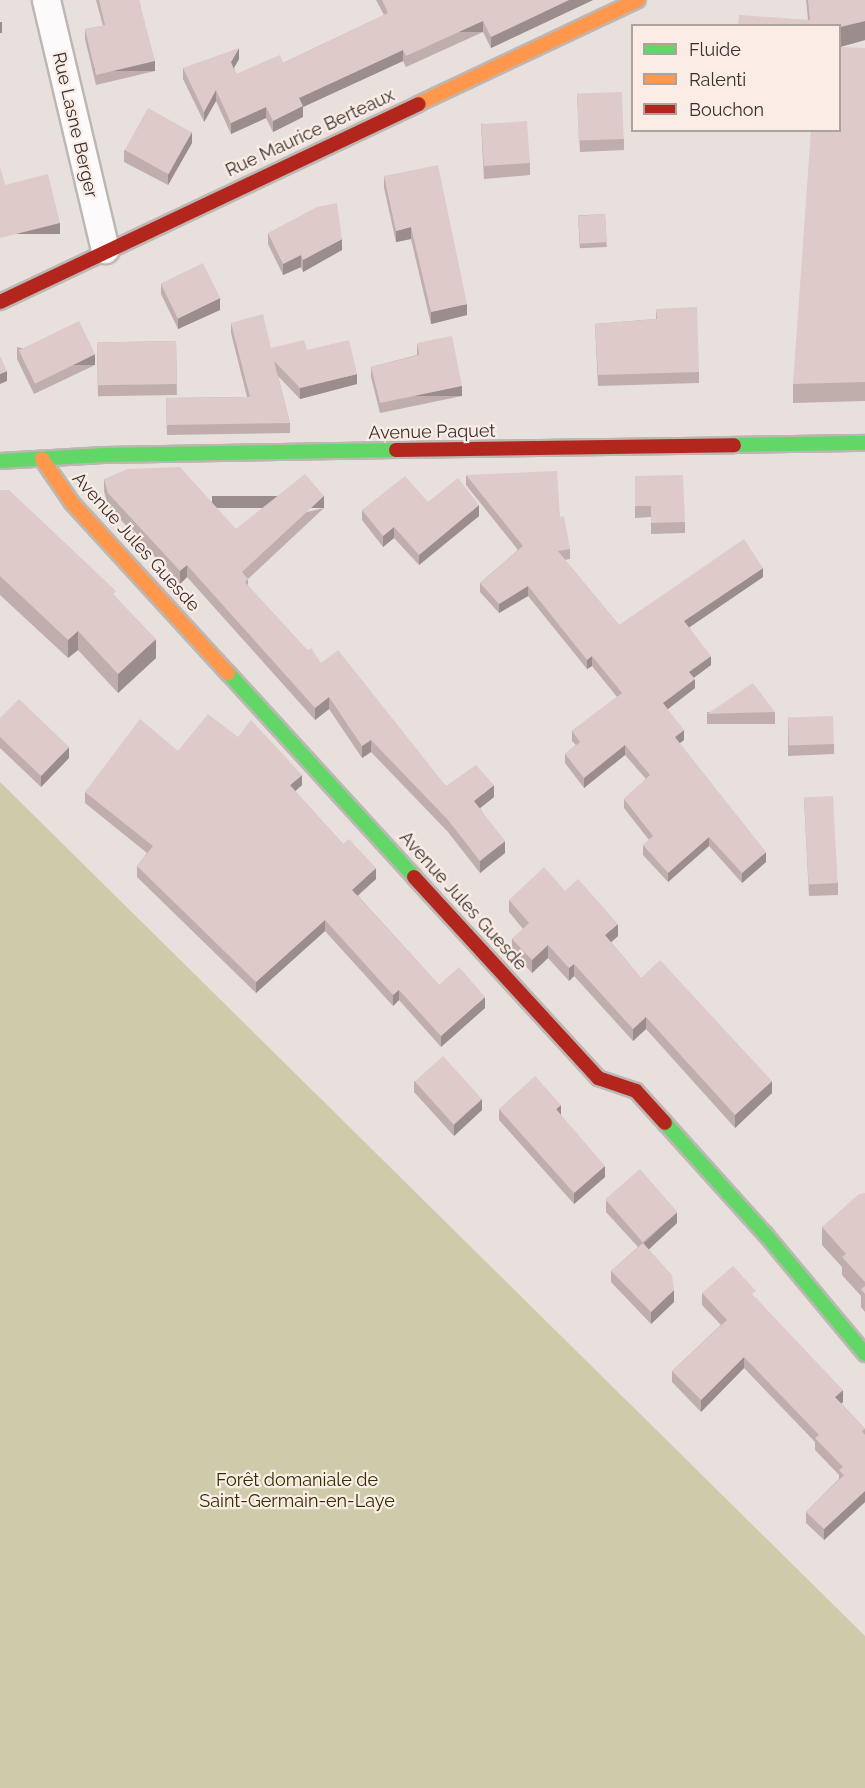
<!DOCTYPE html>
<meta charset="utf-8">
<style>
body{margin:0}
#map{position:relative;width:865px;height:1788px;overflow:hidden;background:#e8e0dd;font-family:Raleway,sans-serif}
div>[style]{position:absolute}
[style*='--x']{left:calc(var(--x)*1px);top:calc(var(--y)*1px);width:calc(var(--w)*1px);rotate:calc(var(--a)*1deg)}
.green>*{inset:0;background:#cdcbaa}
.roads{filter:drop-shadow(2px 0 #bdb7b4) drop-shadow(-2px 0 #bdb7b4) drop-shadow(0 2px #bdb7b4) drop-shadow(0 -2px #bdb7b4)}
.street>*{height:27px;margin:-13.5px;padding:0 13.5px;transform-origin:13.5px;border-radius:13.5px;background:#fcfafa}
.fast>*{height:14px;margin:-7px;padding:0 7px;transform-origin:7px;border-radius:7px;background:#63d668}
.slow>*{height:14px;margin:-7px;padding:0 7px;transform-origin:7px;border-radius:7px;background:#ff974d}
.jam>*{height:14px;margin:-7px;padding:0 7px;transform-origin:7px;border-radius:7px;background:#b3261e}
.wall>*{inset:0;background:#bfaeac;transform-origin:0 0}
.shaded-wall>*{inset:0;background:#9b8d8c;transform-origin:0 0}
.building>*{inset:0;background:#decac8;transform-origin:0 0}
span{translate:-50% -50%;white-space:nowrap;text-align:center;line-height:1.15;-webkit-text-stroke:4.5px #fbede5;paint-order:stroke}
.street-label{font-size:18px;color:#37322f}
.park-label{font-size:18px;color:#2f3002}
.legend{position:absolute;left:631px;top:24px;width:210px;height:108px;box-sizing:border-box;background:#fbede5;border:2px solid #ada29c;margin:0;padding:8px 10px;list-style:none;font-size:18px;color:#37322f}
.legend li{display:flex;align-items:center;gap:12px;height:30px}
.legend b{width:30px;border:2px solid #ada29c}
</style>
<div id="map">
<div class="green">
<div style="clip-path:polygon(0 782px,865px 1636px,865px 1788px,0 1788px)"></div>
</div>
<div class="roads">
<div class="street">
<div style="--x:46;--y:0;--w:256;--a:76.7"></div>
</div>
<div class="fast">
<div style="--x:734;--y:445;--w:131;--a:-0.9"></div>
<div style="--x:0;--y:461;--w:104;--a:-3.3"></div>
<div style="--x:104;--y:455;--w:292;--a:-1"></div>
<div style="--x:228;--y:673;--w:276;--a:47.6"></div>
<div style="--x:665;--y:1123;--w:151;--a:48"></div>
<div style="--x:766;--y:1235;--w:155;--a:50.2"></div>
</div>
<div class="slow">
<div style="--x:418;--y:104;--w:243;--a:-25.3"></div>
<div style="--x:42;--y:459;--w:53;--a:55.7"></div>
<div style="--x:72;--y:503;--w:231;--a:47.5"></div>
</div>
<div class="jam">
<div style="--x:0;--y:302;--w:463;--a:-25.3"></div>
<div style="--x:396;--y:450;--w:338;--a:-0.8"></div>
<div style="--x:414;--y:877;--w:273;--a:47.5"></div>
<div style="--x:598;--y:1078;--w:40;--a:18.9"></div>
<div style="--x:636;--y:1091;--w:43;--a:47.8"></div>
</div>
</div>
<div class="wall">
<div style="clip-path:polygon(96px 0,139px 0,155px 71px,96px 85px,85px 39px,85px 29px,103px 26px)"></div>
<div style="clip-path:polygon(376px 0,593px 0,491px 48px,483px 32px,406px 67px,403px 61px,303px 107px,303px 117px,273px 132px,266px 118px,231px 134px,216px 101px,204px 122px,183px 79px,183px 68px,239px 59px,234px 68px,236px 74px,283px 63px,384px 15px)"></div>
<div style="clip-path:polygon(806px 0,865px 0,865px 40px,840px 47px,808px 20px)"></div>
<div style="clip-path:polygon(865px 48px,865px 401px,793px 403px,793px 384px)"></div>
<div style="clip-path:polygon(577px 94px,624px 139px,624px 150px,580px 152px)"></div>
<div style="clip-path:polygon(481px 123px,530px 163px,530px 175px,484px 179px)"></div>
<div style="clip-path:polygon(192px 143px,168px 185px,124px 162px,124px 150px)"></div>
<div style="clip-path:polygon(384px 176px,467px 315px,431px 324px,411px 239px,396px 242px,384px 188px)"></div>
<div style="left:605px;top:214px;width:33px;height:27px;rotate:87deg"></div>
<div style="clip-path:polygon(268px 233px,342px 250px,303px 272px,301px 267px,283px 275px,268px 244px)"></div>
<div style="clip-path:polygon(161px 283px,220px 310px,178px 329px,161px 294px)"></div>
<div style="clip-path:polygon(656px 309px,699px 372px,699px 383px,598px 386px,595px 324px,656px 319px)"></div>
<div style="clip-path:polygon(231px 323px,271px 348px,307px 350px,357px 384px,300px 399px,278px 376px,290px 423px,290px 433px,167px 435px,166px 398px,247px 397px,231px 333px)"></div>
<div style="left:176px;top:341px;width:54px;height:79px;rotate:89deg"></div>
<div style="clip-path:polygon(417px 343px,462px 396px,380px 413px,371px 377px,371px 367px,417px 355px)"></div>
<div style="clip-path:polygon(17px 347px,95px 365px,34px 394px,17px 359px)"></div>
<div style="clip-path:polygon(466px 475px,560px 517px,570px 549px,570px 559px,565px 560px,619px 625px,763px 577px,689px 627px,711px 665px,694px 678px,695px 688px,667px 709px,684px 740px,679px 743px,766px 862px,742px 883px,709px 846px,668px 882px,643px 855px,643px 845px,649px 840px,624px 808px,624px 799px,646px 779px,625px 755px,584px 788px,565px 763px,565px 754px,576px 745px,572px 741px,572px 731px,617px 697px,592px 666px,587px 669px,528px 596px,499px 613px,480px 592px,480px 583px,518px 550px,466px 485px)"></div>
<div style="clip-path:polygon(635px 476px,685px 522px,685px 533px,651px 534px,651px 517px,635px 518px)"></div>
<div style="clip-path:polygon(104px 479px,236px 529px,324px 508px,248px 579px,248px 586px,307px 650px,446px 786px,494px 797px,480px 808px,505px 853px,480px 873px,448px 832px,371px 752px,362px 758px,329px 709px,315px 720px,187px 577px,180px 584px,108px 506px,104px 491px)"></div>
<div style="clip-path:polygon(0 490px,116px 597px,156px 658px,118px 693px,78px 650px,68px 658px,0 595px)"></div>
<div style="clip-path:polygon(428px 502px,479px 516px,419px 565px,394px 538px,383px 547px,362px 520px,362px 510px)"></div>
<div style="left:775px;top:712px;width:12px;height:68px;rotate:90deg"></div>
<div style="clip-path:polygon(788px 717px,834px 744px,834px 754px,788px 756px)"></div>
<div style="clip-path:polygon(0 718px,69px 758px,41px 787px,0 748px)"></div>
<div style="clip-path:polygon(302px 785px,295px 791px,343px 844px,376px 879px,358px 896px,439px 985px,485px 1008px,441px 1047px,399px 1000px,393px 1006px,325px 931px,256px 993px,137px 877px,137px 866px,147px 853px,85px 803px,85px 792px)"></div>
<div style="clip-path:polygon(804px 798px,838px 883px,838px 895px,809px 896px)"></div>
<div style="clip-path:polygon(565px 891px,618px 936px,611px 942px,641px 978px,772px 1093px,735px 1128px,646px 1029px,633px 1041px,574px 976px,569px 981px,548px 958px,532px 973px,512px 951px,512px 939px,523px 929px,509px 912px,509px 900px)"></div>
<div style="clip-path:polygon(414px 1081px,482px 1110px,454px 1136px,414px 1092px)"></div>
<div style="clip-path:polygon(499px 1109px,561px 1115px,605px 1177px,574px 1204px,499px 1120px)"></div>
<div style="clip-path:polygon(865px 1193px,865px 1312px,861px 1307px,861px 1296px,842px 1275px,842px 1267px,822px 1245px,822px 1227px)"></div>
<div style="clip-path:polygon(606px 1200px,677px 1223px,649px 1249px,674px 1302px,651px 1324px,611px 1282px,611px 1271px,638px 1247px,606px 1212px)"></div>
<div style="clip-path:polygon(702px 1293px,756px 1298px,843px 1402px,841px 1403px,865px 1429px,865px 1502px,824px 1540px,806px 1523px,806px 1512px,839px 1479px,839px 1475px,815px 1450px,815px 1442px,744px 1368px,701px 1412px,672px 1382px,672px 1371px,721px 1325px,702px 1305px)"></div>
</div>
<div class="shaded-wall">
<div style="clip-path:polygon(569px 0,593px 0,491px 48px,491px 37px)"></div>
<div style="left:483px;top:21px;width:11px;height:85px;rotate:90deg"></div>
<div style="clip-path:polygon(865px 21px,865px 40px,840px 47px,840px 27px)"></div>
<div style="left:0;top:22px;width:2px;height:11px"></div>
<div style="clip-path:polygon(239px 48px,239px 59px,231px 73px,231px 62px)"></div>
<div style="clip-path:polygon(403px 50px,403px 61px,303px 107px,303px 117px,273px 132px,273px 121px,299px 98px)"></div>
<div style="left:155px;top:61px;width:10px;height:61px;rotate:90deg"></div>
<div style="clip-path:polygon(216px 90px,216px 101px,204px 122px,204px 112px)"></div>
<div style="clip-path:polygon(266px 107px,266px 118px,231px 134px,231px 123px)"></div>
<div style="clip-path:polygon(192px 132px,192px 143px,168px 185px,168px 174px)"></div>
<div style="left:60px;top:223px;width:11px;height:62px;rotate:90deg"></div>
<div style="clip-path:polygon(411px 227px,411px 239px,396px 242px,396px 231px)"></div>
<div style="clip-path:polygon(342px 239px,342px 250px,303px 272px,303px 260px)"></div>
<div style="clip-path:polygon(301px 255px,301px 267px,283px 275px,283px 264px)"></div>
<div style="clip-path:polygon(220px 298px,220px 310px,178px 329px,178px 318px)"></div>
<div style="clip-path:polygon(467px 304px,467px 315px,431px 324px,431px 312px)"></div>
<div style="left:95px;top:354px;width:11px;height:68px;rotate:90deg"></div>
<div style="clip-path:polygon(7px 371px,7px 381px,0 384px,0 374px)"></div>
<div style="clip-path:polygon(357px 374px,357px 384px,300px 399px,300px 388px)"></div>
<div style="left:462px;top:386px;width:10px;height:84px;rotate:90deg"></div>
<div style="left:324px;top:496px;width:12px;height:112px;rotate:90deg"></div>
<div style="clip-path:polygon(479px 505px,479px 516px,419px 565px,419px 555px)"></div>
<div style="clip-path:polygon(394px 527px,394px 538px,383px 547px,383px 536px)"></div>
<div style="clip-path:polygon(187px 565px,187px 577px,180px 584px,180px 571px)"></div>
<div style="clip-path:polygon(763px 568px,763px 577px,684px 631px,684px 621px)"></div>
<div style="clip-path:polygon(528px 586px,528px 596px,499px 613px,499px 604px)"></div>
<div style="clip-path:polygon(78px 631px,78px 650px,68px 658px,68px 640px)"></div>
<div style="clip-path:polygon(156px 639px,156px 658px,118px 693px,118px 674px)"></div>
<div style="clip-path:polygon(592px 656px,592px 666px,587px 669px,587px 660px)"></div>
<div style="clip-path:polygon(711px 656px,711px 665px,689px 681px,689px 672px)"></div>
<div style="clip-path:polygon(695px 679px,695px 688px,663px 713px,663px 703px)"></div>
<div style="clip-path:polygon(329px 697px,329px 709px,315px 720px,315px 708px)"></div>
<div style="clip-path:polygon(684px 730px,684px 740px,675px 747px,675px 737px)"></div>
<div style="clip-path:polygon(371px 740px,371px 752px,362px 758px,362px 746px)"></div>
<div style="clip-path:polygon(625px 745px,625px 755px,584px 788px,584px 778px)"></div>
<div style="clip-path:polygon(69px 747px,69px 758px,41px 787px,41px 776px)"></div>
<div style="clip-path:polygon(302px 775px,302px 785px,290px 796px,290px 785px)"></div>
<div style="clip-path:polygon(494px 785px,494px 797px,474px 813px,474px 801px)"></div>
<div style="clip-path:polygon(709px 837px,709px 846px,668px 882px,668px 873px)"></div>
<div style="clip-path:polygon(505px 841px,505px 853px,480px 873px,480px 861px)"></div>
<div style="clip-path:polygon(766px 852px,766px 862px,742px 883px,742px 873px)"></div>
<div style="clip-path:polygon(376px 868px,376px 879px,352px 900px,352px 890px)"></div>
<div style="clip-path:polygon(325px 920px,325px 931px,256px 993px,256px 982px)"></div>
<div style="clip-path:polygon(618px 924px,618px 936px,605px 948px,605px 935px)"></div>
<div style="clip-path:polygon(548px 945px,548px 958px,532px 973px,532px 960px)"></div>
<div style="clip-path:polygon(574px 964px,574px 976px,569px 981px,569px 968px)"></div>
<div style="clip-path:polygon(399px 990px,399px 1000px,393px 1006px,393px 995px)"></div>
<div style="clip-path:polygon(485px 997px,485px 1008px,441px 1047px,441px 1036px)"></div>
<div style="clip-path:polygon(646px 1017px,646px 1029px,633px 1041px,633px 1029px)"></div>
<div style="clip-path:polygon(772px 1081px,772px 1093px,735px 1128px,735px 1115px)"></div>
<div style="clip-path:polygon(482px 1099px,482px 1110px,454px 1136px,454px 1125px)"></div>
<div style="clip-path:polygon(561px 1105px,561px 1116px,556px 1109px)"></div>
<div style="clip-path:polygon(605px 1166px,605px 1177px,574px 1204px,574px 1193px)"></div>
<div style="clip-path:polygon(677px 1212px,677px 1223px,644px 1254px,644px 1243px)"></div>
<div style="clip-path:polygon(674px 1290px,674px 1302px,651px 1324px,651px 1312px)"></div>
<div style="clip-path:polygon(744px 1357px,744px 1368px,701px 1412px,701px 1400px)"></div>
<div style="clip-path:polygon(843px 1390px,843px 1402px,835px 1408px,835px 1397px)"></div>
<div style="clip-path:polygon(865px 1491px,865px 1502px,824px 1540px,824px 1529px)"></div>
</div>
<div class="building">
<div style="clip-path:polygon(99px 0,139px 0,155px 61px,96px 75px,85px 29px,105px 25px)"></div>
<div style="clip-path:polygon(382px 0,569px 0,491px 37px,483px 21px,406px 56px,403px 50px,299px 98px,303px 106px,273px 121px,266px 107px,231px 123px,216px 90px,204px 112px,183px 68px,239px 48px,231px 62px,236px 74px,280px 55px,283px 63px,388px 13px)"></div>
<div style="clip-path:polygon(808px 0,865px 0,865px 21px,840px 27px,840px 26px,738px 26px,739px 15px,810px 20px)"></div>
<div style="clip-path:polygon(840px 47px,865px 48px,865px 382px,793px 384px,811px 130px,840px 130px)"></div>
<div style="left:622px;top:92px;width:47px;height:45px;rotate:88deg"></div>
<div style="left:148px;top:108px;width:50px;height:48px;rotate:29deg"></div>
<div style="left:527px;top:121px;width:42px;height:46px;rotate:86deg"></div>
<div style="clip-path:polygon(438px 165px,467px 304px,431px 312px,411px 227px,396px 231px,384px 176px)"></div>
<div style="clip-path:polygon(0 166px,5px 185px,48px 174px,60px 223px,0 238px)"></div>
<div style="clip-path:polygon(337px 203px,342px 239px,303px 260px,301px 255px,283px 264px,268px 233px,317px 207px)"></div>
<div style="left:605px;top:214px;width:28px;height:27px;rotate:86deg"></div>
<div style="left:203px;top:263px;width:39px;height:47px;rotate:64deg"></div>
<div style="clip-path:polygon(697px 307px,699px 372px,598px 375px,595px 324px,657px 319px,656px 309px)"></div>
<div style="clip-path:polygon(263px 314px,271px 348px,304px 340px,307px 350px,349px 340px,357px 374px,300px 388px,274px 361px,290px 423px,167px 425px,166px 398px,250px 397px,231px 323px)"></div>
<div style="left:79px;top:321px;width:37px;height:67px;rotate:64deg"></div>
<div style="clip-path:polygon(452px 336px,462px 386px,380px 403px,371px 367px,419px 355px,417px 343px)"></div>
<div style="left:176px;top:341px;width:43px;height:79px;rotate:89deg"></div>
<div style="clip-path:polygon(0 356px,7px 371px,0 374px)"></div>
<div style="clip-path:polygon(180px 467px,236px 529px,305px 474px,324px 496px,242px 572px,248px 579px,245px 582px,307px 650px,311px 648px,321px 663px,338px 650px,446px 786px,476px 765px,494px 785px,474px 801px,505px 841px,480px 861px,448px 820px,371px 740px,362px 746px,329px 697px,315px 708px,187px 565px,180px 571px,108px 493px,104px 479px,128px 469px)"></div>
<div style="clip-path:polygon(557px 471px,560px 517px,564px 516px,570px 549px,558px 551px,619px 625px,744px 539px,763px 568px,684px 621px,711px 656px,689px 672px,695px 679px,663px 703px,684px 730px,675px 737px,766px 852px,742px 873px,709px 837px,668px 873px,643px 845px,653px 836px,624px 799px,650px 775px,625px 745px,584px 778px,565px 754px,580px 742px,572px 731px,622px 693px,592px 656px,587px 660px,528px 586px,499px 604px,480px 583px,523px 546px,466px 475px)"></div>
<div style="clip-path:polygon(683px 475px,685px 522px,651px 523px,651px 506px,635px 506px,635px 476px)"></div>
<div style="clip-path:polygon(405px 476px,428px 502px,458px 478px,479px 505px,419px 555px,394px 527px,383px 536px,362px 510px)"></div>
<div style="clip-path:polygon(0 490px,9px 490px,116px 591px,113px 594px,156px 639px,118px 674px,78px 631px,68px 640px,0 576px)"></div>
<div style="clip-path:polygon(753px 683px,775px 712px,707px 714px)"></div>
<div style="clip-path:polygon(19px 699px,69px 747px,41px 776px,0 737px,0 718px)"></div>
<div style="clip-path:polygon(208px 714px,238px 737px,251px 720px,302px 775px,290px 785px,343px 844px,349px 839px,376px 868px,352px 890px,439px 985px,459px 967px,485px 997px,441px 1036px,399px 990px,393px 995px,325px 920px,256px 982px,137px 866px,153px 846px,85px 792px,140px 719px,178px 751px)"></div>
<div style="left:833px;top:716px;width:28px;height:45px;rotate:88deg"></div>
<div style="left:833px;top:796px;width:87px;height:29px;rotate:87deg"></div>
<div style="clip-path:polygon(544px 867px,565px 891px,578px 879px,618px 924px,605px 935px,641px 978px,660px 960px,772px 1081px,735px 1115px,646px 1017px,633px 1029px,574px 964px,569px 968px,548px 945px,532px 960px,512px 939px,529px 923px,509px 900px)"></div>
<div style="left:443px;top:1056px;width:58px;height:38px;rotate:48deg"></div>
<div style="clip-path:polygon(535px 1076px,561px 1105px,556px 1109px,605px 1166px,574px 1193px,499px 1109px)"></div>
<div style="left:640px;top:1169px;width:57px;height:46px;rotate:49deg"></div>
<div style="clip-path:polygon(865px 1193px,865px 1282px,842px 1257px,846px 1254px,822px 1227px,859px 1194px)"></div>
<div style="clip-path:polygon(643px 1243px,672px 1275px,674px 1290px,651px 1312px,611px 1271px)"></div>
<div style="clip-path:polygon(733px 1266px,756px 1291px,752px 1294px,843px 1390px,835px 1397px,865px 1429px,862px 1431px,865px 1435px,865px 1491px,824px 1529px,806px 1512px,844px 1475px,839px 1470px,843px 1467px,815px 1438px,819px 1435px,744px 1357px,701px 1400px,672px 1371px,727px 1320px,702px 1293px)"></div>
<div style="clip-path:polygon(865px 1286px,865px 1294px,861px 1289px)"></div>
</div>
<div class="street-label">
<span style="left:75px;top:125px;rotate:77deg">Rue Lasne Berger</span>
<span style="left:310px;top:133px;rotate:-25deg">Rue Maurice Berteaux</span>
<span style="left:432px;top:432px;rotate:-1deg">Avenue Paquet</span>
<span style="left:136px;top:542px;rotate:48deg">Avenue Jules Guesde</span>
<span style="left:463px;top:901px;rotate:48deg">Avenue Jules Guesde</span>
</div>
<div class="park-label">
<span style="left:297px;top:1491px">Forêt domaniale de<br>Saint-Germain-en-Laye</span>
</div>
<ul class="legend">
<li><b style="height:8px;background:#63d668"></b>Fluide</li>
<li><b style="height:8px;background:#ff974d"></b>Ralenti</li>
<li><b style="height:8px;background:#b3261e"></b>Bouchon</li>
</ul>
</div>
